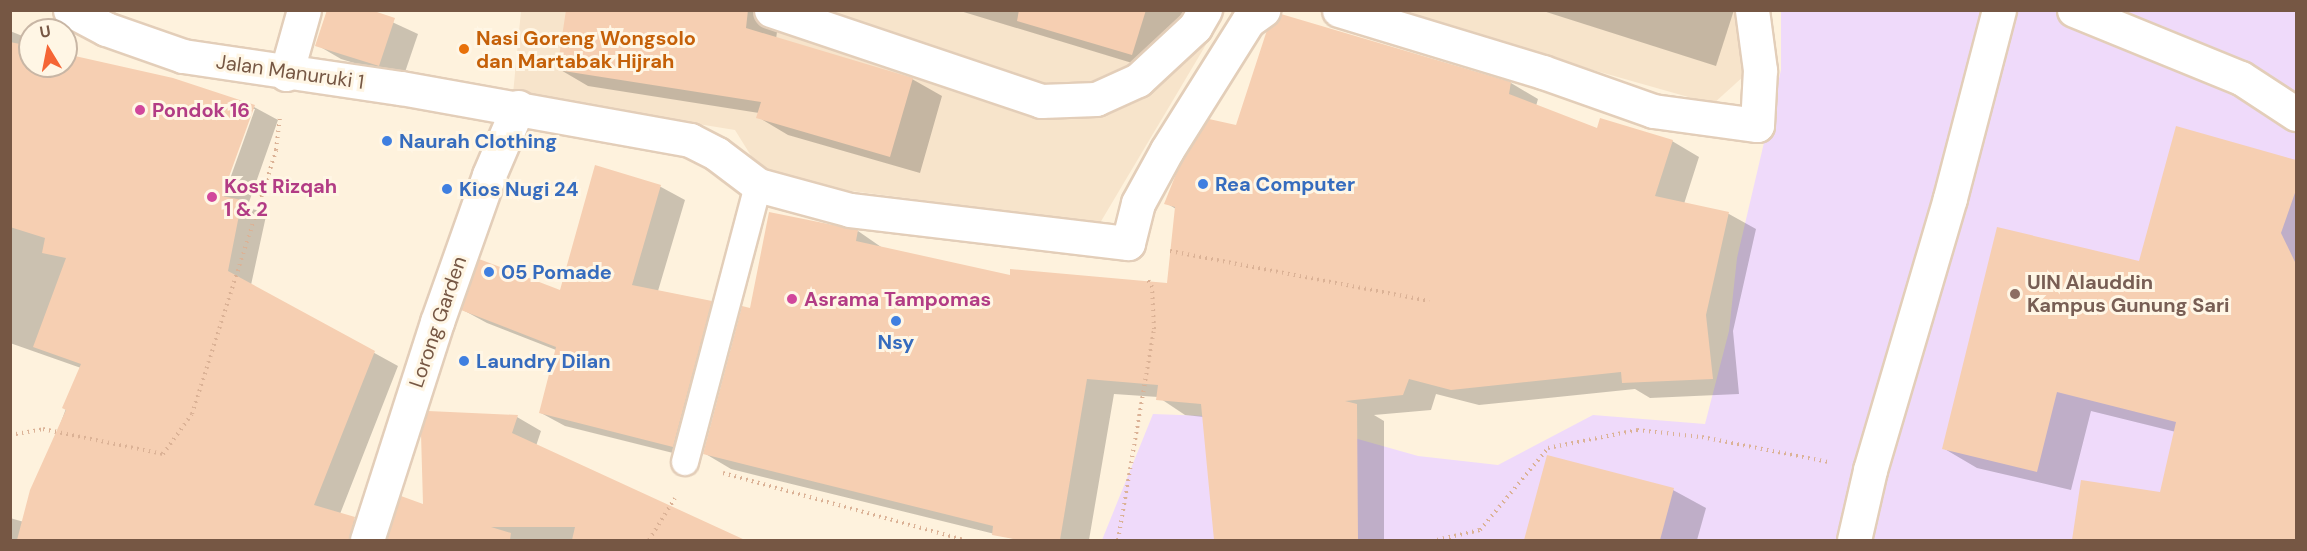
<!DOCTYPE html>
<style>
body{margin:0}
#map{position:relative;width:2307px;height:551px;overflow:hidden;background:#fef2dd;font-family:"DM Sans",sans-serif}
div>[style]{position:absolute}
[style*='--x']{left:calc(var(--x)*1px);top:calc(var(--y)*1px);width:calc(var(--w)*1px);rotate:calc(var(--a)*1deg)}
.residential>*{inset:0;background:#f7e4cb}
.education>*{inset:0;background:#efdafa}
.shadow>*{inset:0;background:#0003}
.building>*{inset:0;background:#f6cfb2}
.path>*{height:4px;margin-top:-2px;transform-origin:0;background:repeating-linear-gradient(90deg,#dbb296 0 1.5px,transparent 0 6px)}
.roads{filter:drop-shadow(2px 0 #e3ceb9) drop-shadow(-2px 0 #e3ceb9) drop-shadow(0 2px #e3ceb9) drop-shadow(0 -2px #e3ceb9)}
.service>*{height:26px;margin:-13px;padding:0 13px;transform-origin:13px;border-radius:13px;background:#fff}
.minor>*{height:33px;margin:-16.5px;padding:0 16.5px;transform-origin:16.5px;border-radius:16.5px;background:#fff}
.dots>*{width:16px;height:16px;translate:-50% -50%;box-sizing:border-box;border:3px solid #fff6e5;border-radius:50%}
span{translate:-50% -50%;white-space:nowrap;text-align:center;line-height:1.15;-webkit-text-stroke:6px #fff6e5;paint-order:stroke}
.food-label{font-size:20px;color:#c56008;font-weight:700}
.left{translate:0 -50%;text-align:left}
.street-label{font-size:20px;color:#765744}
.hotel-label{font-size:20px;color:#b23c85;font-weight:700}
.shop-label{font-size:20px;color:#366cbe;font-weight:700}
.education-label{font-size:20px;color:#785e54;font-weight:700}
.frame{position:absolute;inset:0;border:12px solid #765744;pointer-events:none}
.north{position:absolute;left:18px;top:18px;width:60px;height:60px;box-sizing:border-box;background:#fff6e5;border:2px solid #c8b6a5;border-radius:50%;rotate:350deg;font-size:16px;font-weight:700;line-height:24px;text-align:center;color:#765744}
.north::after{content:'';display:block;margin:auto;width:21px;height:27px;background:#f56535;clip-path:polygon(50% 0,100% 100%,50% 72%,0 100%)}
</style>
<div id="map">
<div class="residential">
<div style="clip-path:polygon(521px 11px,1226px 11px,1100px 223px,766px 180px,735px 130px,513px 94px)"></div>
<div style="clip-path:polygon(1384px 11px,1765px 11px,1756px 65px,1713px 104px)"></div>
</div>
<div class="education">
<div style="clip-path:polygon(1781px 11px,2296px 11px,2296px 540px,1102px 540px,1153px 414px,1287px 419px,1418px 456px,1498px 465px,1593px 415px,1705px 424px,1729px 331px,1737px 258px,1781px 70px)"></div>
</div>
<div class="shadow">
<div style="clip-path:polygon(366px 10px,418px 34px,403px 78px,341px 59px,317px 45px)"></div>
<div style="clip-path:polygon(568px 10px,753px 10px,778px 25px,776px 39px,912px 79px,942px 96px,920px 173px,788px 135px,758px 117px,759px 113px,588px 86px,559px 69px)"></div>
<div style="clip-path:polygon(957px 10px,1184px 10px,1165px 73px)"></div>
<div style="clip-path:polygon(1540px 10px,1734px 10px,1716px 66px)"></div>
<div style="clip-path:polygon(evenodd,10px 31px,30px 39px,30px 66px,66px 66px,66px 56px,254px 107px,278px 120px,248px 205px,266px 216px,251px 285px,398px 366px,340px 514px,378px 532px,376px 540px,10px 540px,10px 518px,24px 522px,81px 368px,10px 343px,10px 31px,252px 109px,255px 109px,221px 204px,219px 203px,252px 109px)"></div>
<div style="clip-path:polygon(1511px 83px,1538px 99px,1536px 106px,1598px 129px,1672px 141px,1699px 157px,1684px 204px,1729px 214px,1756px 229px,1733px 331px,1739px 394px,1650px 398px,1635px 389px,1479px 405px,1436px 394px,1431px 410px,1374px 415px,1384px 421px,1384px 540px,1215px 540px,1204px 417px,1185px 415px,1158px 397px,1114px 394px,1089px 540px,1019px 540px,731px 469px,704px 453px,751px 310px,858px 231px,884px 249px,1011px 277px,1169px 285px,1176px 209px,1166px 203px,1237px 127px)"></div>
<div style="clip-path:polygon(2177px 128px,2296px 162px,2296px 540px,2073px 540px,2082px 482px,2161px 493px,2176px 432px,2091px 411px,2071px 490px,1977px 468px,1943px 448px,2140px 263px)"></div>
<div style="clip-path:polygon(596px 167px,661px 187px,685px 200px,658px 291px,712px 302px,735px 316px,697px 459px,565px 426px,541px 413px,556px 350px,487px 323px,463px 310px,561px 292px)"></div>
<div style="clip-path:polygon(517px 417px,541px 431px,536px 446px,741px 540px,386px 540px,402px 498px,425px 506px)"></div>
<div style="clip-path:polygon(1548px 456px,1673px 490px,1706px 508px,1697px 540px,1525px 540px)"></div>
</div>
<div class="building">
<div style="clip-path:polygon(327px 10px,371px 10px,395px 18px,379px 66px,315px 46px)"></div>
<div style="clip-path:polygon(566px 10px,748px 10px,746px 28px,913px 78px,890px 157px,756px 118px,761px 102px,557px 70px)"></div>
<div style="clip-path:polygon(1019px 10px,1146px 10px,1132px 55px,1017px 21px)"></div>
<div style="clip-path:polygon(1281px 14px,1511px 82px,1509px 94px,1597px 128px,1600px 118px,1673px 140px,1655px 196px,1729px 212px,1706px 315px,1713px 379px,1622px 383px,1621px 372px,1451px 390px,1409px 379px,1403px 395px,1345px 401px,1357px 404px,1358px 540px,1214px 540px,1201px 404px,1156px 400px,1158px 385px,1087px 379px,1060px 540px,1020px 540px,992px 535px,993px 526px,703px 454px,742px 306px,750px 308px,769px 212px,858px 230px,856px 241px,1010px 275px,1010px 269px,1167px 283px,1175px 207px,1164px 204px,1178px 169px,1209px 119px,1236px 125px,1267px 30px)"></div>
<div style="clip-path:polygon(10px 42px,30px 46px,30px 66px,66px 66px,66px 54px,173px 78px,255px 105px,222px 196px,242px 200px,228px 271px,375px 351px,314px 505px,355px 517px,349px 540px,17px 540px,30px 490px,66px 410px,62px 408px,81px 364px,33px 347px,66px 258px,42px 253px,45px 238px,10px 227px)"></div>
<div style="clip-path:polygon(2176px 126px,2296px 160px,2296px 190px,2281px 233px,2296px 264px,2296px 540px,2072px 540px,2081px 480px,2160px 492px,2176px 422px,2057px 392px,2037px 472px,1942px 449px,1997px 227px,2139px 261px)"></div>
<div style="clip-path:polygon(595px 165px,661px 185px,632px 285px,712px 301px,673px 447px,539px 413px,556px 347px,461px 310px,479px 259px,560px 290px)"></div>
<div style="clip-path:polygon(428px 411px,518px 415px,512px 433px,745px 540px,572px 540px,575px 527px,491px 527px,511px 533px,510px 540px,387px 540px,401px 496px,423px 504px,421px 434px)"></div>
<div style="clip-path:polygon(1547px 455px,1674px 488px,1660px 540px,1524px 540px)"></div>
</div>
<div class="path">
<div style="--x:1170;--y:251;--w:264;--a:10.9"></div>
<div style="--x:10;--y:435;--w:34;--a:-10"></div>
<div style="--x:43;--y:429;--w:123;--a:11.8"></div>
<div style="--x:163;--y:454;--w:49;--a:-54.1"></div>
<div style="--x:192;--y:414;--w:277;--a:-72.3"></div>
<div style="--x:276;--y:150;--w:33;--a:-83"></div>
<div style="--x:723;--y:473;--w:251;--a:15.5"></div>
<div style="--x:649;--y:540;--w:49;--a:-58.2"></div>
<div style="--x:1118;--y:540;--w:214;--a:-80.3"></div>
<div style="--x:1154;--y:329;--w:42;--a:-92.7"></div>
<div style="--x:1152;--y:287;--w:8;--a:-120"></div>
<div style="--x:1437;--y:540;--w:44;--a:-13.1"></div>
<div style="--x:1480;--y:530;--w:107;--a:-50.3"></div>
<div style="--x:1548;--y:448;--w:91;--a:-11.4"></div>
<div style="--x:1637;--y:430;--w:65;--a:6.1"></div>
<div style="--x:1702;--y:437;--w:128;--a:11.2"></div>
</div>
<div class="roads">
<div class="service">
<div style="--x:685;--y:462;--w:286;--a:-75.2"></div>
</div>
<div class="minor">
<div style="--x:70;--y:10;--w:41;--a:27.8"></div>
<div style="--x:106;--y:29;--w:82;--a:19.3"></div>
<div style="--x:183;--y:56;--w:220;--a:8.4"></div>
<div style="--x:401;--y:88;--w:294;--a:10.2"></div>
<div style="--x:690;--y:140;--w:30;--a:27"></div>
<div style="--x:717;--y:154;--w:51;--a:37.1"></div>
<div style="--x:758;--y:185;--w:95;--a:15.2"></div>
<div style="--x:850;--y:210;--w:280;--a:6.8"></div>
<div style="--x:1128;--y:243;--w:41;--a:-76"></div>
<div style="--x:1138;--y:203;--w:60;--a:-61.3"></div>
<div style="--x:1167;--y:150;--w:152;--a:-57.9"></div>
<div style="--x:1248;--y:21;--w:19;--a:-36"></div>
<div style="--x:771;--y:10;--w:285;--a:18.6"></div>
<div style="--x:1041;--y:101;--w:55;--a:-2.1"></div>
<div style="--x:1096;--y:99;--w:46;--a:-24.3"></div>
<div style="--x:1138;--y:80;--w:78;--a:-42.9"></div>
<div style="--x:1195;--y:27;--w:20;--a:-60"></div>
<div style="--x:1339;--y:10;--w:213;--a:16.9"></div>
<div style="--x:1543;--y:72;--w:117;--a:19.5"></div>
<div style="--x:1653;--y:111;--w:105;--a:7.7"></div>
<div style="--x:1757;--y:125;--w:55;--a:-86.9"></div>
<div style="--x:1760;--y:70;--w:61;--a:-97.6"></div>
<div style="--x:2074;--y:10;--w:180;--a:22.2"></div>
<div style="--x:2241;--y:78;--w:66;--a:33.2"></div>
<div style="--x:286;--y:74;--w:66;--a:-74.3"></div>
<div style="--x:367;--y:540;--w:229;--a:-72.2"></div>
<div style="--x:437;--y:322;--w:156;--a:-70.5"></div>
<div style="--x:489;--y:175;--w:74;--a:-66.9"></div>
<div style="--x:1854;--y:540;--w:72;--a:-77.1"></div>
<div style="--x:1870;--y:470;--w:284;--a:-73.6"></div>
<div style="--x:1950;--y:198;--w:194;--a:-75.4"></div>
</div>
</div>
<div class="dots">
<div style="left:464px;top:49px;background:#e8710a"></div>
<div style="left:140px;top:110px;background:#d1479c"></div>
<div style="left:387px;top:141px;background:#3f7fe0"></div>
<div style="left:1203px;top:184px;background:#3f7fe0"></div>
<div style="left:447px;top:189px;background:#3f7fe0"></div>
<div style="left:212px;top:197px;background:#d1479c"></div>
<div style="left:489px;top:272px;background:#3f7fe0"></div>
<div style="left:2015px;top:294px;background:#8d6e63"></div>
<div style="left:792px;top:299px;background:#d1479c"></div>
<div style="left:896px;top:321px;background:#3f7fe0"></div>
<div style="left:464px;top:361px;background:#3f7fe0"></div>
</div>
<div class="food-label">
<span class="left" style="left:476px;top:50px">Nasi Goreng Wongsolo<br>dan Martabak Hijrah</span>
</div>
<div class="street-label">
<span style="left:290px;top:72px;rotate:8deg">Jalan Manuruki 1</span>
<span style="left:438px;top:322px;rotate:-71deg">Lorong Garden</span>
</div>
<div class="hotel-label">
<span class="left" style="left:152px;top:110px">Pondok 16</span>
<span class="left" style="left:224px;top:198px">Kost Rizqah<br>1 &amp; 2</span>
<span class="left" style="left:804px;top:299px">Asrama Tampomas</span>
</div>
<div class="shop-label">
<span class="left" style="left:399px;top:141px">Naurah Clothing</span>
<span class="left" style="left:1215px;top:184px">Rea Computer</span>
<span class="left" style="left:459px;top:189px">Kios Nugi 24</span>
<span class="left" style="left:501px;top:272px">05 Pomade</span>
<span style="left:896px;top:342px">Nsy</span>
<span class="left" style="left:476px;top:361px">Laundry Dilan</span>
</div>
<div class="education-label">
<span class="left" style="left:2027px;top:294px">UIN Alauddin<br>Kampus Gunung Sari</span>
</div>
<div class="frame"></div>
<div class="north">U</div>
</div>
